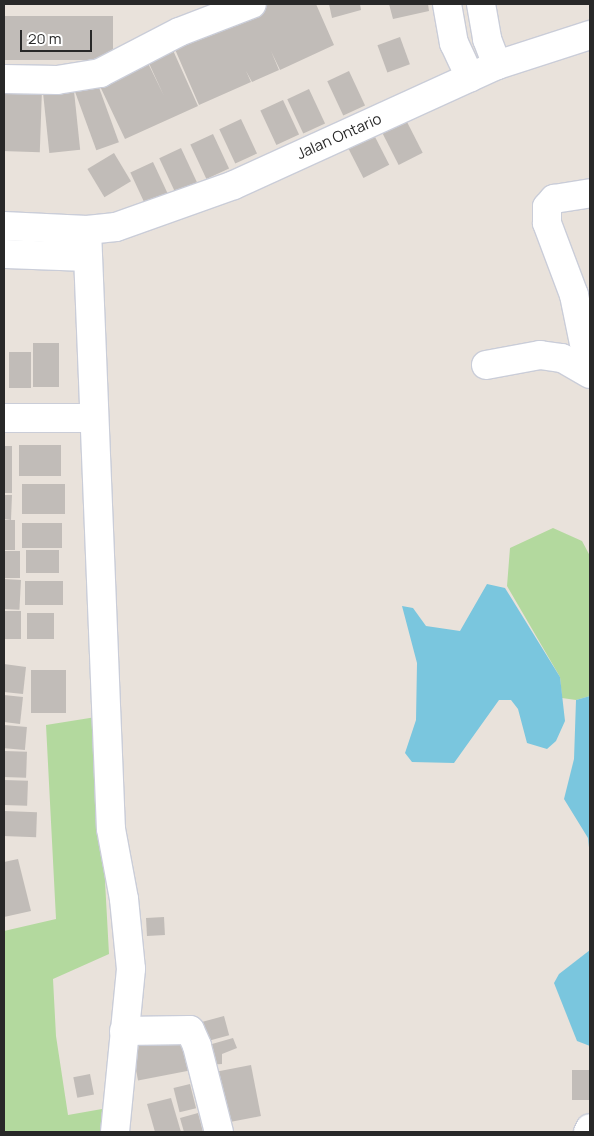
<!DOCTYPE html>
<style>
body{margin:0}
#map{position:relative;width:594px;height:1136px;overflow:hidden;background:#e9e2db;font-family:Manrope,sans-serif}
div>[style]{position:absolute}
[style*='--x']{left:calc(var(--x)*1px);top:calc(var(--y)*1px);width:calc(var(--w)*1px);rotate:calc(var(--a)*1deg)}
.green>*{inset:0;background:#b3d99e}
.water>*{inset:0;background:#7ac6de}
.building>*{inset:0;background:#c1bcb8;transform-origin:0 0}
.roads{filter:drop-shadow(1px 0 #cacdd8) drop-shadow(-1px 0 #cacdd8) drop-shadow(0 1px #cacdd8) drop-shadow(0 -1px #cacdd8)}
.minor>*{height:28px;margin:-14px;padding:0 14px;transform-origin:14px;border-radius:14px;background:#fff}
span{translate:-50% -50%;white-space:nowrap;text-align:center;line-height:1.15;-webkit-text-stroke:4.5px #fff;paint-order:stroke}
.street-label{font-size:15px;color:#282828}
.frame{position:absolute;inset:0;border:5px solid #282828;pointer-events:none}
.scale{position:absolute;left:20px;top:30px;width:72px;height:22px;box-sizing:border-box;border:2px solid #282828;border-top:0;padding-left:6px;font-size:15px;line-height:18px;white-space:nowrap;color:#282828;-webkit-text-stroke:4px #fff;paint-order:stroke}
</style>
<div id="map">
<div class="green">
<div style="clip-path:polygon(553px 528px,582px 541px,590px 556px,590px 696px,576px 700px,562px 698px,560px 677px,507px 586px,510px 548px)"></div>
<div style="clip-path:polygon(96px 717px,109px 954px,53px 979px,56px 1036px,68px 1115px,102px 1109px,101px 1132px,4px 1132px,4px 931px,56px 919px,46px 725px)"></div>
</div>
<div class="water">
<div style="clip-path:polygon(487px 584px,505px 588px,560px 677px,565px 721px,556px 741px,547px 749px,527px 743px,518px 709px,511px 700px,499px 700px,454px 763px,412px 762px,405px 753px,416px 720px,417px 663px,402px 606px,413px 608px,426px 626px,460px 631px)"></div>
<div style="clip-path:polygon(590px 696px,590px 857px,588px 838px,564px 799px,574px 759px,576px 700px)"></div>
<div style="clip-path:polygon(590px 950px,590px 1046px,577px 1041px,554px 983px,559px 974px)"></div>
</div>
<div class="building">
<div style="clip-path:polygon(270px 4px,316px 4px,334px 45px,280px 70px,271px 51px,279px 70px,252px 82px,246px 71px,251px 82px,199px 105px,174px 47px)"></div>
<div style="clip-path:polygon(329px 4px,360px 4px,361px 10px,332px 18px)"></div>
<div style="clip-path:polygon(389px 4px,428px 4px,429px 11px,393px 19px)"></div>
<div style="left:113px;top:16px;width:44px;height:109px;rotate:90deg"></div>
<div style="left:400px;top:37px;width:29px;height:24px;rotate:70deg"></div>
<div style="clip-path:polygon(172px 48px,198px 106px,125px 139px,98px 82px,146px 59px,164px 96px,147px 59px)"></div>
<div style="left:349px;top:71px;width:38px;height:24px;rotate:65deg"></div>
<div style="left:97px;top:82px;width:64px;height:24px;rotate:70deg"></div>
<div style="left:4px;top:88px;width:38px;height:63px;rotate:2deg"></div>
<div style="left:309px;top:89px;width:38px;height:24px;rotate:65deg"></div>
<div style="left:74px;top:91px;width:59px;height:31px;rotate:84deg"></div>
<div style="left:283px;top:100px;width:38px;height:25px;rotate:65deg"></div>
<div style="left:405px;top:118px;width:39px;height:27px;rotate:63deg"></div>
<div style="left:241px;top:119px;width:38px;height:24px;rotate:65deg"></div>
<div style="left:372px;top:131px;width:38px;height:29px;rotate:63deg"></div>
<div style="left:213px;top:134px;width:38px;height:25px;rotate:65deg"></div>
<div style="left:181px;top:148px;width:38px;height:24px;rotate:65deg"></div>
<div style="left:114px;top:153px;width:33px;height:31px;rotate:59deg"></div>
<div style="left:153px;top:162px;width:38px;height:25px;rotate:65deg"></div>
<div style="left:33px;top:343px;width:26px;height:44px"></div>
<div style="left:9px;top:352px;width:22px;height:36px"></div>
<div style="left:61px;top:445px;width:31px;height:42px;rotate:90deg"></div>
<div style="left:4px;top:446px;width:8px;height:47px"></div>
<div style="left:65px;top:484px;width:30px;height:43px;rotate:90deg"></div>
<div style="clip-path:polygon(4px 495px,12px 495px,11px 520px,4px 519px)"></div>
<div style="left:4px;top:520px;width:11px;height:30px"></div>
<div style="left:22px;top:523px;width:40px;height:25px"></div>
<div style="left:26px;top:550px;width:33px;height:23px"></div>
<div style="left:4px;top:551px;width:16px;height:27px"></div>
<div style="left:4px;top:579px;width:17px;height:30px;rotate:3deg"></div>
<div style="left:25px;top:581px;width:38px;height:24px"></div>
<div style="left:4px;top:611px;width:17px;height:28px"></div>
<div style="left:54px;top:613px;width:26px;height:27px;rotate:90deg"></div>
<div style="clip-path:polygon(4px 664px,26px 667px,23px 694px,4px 692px)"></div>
<div style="left:31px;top:670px;width:35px;height:43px"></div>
<div style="clip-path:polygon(4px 695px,23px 697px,20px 724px,4px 722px)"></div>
<div style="left:4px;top:725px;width:23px;height:23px;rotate:5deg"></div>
<div style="left:4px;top:751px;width:23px;height:26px;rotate:2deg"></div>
<div style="left:4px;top:780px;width:24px;height:25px;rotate:2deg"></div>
<div style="left:4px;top:811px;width:33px;height:25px;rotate:2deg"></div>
<div style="clip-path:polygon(18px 859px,31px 911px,4px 917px,4px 862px)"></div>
<div style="left:164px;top:917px;width:18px;height:18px;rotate:87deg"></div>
<div style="left:224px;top:1016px;width:20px;height:22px;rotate:75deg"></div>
<div style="left:184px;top:1034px;width:37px;height:54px;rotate:79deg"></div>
<div style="clip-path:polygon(233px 1038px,237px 1048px,222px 1054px,222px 1064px,206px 1065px,205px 1046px)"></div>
<div style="left:251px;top:1065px;width:52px;height:41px;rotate:79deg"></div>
<div style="left:590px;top:1070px;width:30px;height:18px;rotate:90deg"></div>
<div style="left:90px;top:1074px;width:21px;height:17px;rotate:79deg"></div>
<div style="left:190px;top:1084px;width:25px;height:17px;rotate:76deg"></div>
<div style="clip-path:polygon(171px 1098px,181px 1132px,155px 1132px,147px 1104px)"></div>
<div style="clip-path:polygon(198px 1113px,203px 1132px,184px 1132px,180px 1118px)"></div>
</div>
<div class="roads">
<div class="minor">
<div style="--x:447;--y:4;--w:40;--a:80"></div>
<div style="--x:454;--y:43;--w:38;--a:65"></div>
<div style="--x:481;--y:4;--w:36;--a:80"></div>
<div style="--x:487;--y:39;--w:28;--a:69"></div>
<div style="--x:4;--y:79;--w:53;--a:1.1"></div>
<div style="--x:57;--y:80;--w:44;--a:-9.2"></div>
<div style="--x:100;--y:73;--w:89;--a:-27.4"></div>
<div style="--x:179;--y:32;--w:78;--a:-21"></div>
<div style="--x:4;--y:226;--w:83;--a:2.8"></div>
<div style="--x:87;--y:230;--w:29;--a:-6"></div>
<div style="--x:116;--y:227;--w:125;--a:-19.6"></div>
<div style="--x:234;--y:185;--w:289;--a:-24.5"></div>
<div style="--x:497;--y:65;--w:98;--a:-17.9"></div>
<div style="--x:87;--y:230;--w:599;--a:87.71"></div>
<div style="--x:111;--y:829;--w:71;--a:79.5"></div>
<div style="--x:124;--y:899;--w:70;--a:84.3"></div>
<div style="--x:131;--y:969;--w:164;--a:95.6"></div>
<div style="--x:4;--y:254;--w:83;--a:2.1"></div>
<div style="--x:486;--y:365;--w:55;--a:-10.5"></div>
<div style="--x:540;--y:355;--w:22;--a:8"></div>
<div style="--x:562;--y:358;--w:32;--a:30"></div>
<div style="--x:590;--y:373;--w:80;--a:-101.6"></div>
<div style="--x:574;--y:295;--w:77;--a:-110.6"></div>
<div style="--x:547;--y:223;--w:16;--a:-90"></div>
<div style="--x:547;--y:207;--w:11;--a:-49"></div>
<div style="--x:554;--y:199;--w:36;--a:-9"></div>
<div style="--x:4;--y:418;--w:89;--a:0"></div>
<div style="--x:124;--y:1031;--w:66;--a:-0.9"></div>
<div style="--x:190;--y:1030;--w:17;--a:66"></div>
<div style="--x:197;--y:1046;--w:89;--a:75.7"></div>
<div style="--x:588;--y:1132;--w:4;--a:-63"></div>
</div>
</div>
<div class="street-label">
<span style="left:339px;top:136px;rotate:-24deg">Jalan Ontario</span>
</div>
<div class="frame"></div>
<div class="scale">20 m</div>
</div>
